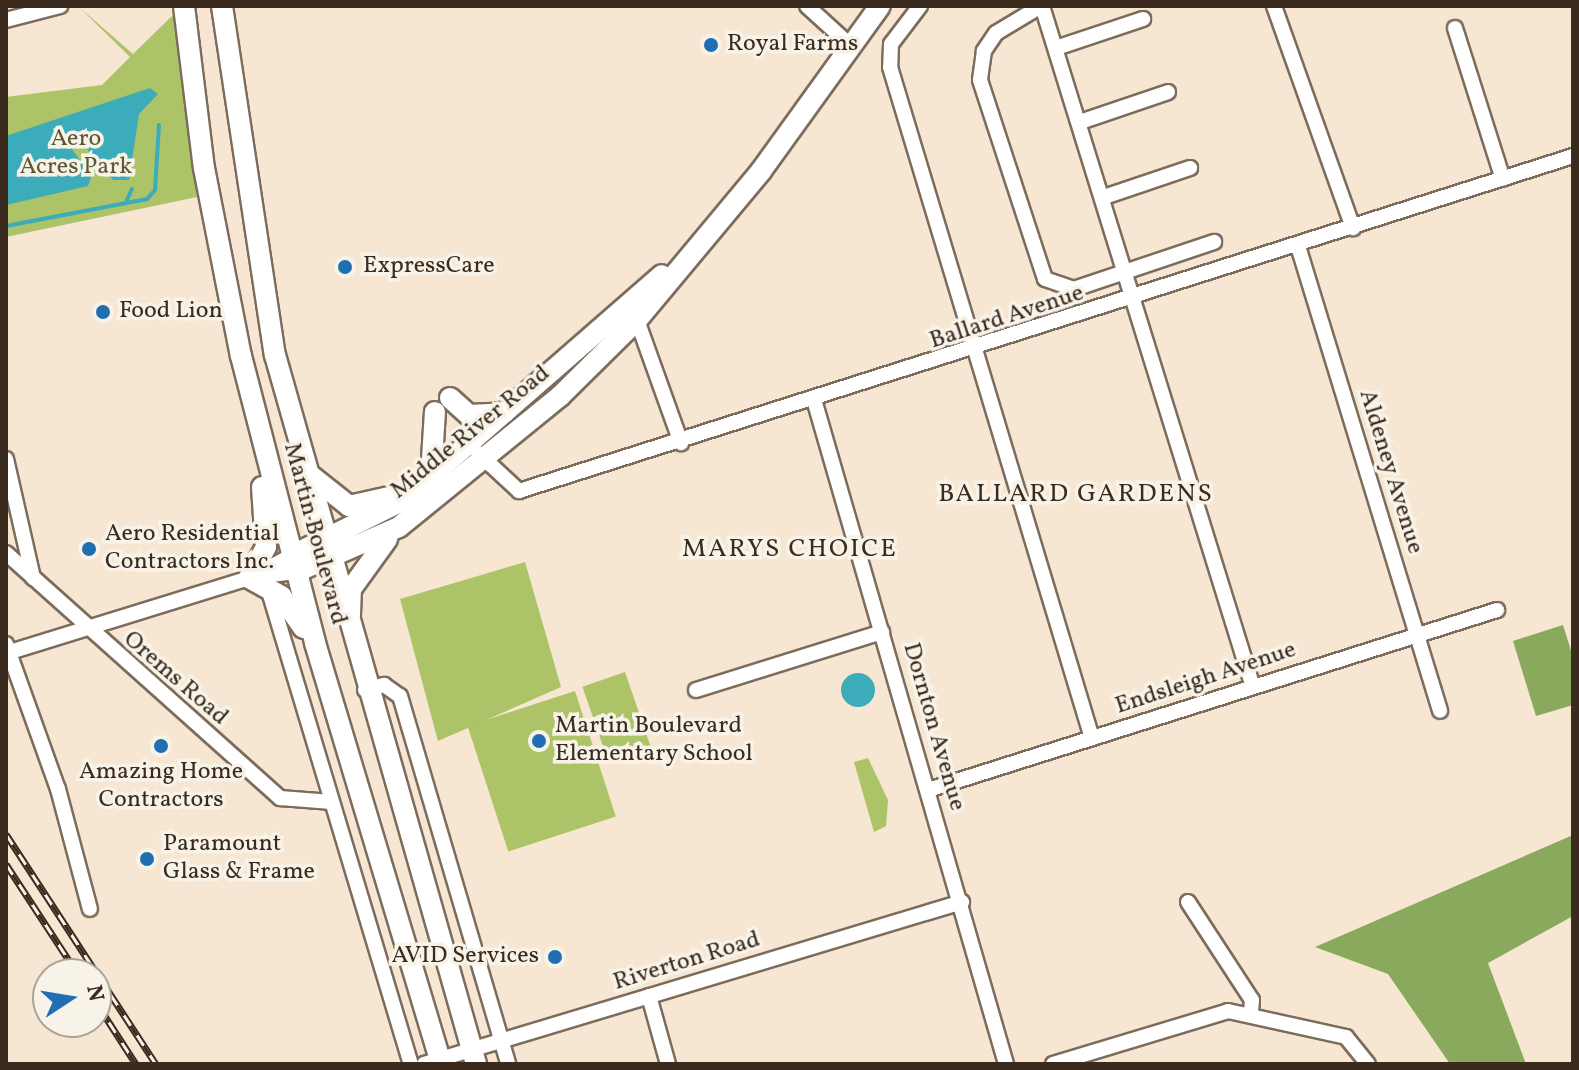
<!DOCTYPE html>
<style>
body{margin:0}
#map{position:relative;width:1579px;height:1070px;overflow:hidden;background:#f6e6d2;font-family:Vollkorn,serif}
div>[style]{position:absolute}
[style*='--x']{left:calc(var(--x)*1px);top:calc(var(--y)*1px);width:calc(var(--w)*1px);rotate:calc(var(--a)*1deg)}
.green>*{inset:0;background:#acc367;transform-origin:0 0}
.forest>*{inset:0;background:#89a95c}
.water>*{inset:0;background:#3cabba}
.round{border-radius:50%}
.stream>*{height:4px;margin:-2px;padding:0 2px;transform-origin:2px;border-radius:2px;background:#3cabba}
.roads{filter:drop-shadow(2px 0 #7c6c5d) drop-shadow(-2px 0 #7c6c5d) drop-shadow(0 2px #7c6c5d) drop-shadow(0 -2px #7c6c5d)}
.street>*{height:14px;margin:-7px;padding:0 7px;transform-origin:7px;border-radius:7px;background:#fff}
.secondary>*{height:20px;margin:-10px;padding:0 10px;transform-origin:10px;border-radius:10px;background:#fff}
.rail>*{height:7px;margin-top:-3.5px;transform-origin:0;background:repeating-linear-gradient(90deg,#f7f3e8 0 12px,#3b2a1e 0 24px);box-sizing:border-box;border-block:2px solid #3b2a1e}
.dots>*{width:22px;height:22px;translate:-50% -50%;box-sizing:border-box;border:4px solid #f7f3e8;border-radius:50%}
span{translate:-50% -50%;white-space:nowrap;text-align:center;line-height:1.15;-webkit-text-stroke:7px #f7f3e8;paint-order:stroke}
.poi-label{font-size:24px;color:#3b2a1e}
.left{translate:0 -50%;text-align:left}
.right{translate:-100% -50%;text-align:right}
.park-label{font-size:24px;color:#5d5834}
.street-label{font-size:24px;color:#3b2a1e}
.neighbourhood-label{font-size:26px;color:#3b2a1e;letter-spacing:2px}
.frame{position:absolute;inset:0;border:8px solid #3b2a1e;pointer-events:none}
.north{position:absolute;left:32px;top:958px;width:80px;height:80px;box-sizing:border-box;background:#f7f3e8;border:2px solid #aca397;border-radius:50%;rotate:78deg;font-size:22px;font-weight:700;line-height:32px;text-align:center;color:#3b2a1e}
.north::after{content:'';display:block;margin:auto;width:28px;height:36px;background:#1f6fb2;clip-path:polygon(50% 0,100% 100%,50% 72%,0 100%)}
</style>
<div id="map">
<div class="green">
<div style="clip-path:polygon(79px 7px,133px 54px,173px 15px,197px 197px,6px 237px,6px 97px,102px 85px,130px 57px)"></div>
<div style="clip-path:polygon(525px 562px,561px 687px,438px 741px,400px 599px)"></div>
<div style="left:625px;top:672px;width:80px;height:45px;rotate:71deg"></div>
<div style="left:575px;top:691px;width:132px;height:113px;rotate:72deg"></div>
<div style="clip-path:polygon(868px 758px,888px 800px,886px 826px,874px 832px,854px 762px)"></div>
</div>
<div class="forest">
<div style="clip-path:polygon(1563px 625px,1573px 657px,1573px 705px,1536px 716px,1513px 641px)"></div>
<div style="clip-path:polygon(1573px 835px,1573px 916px,1488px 963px,1526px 1064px,1450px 1064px,1388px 974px,1315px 947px)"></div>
</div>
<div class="water">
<div style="clip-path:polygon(150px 88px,158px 94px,139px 114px,129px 180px,113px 180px,73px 132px,66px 140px,91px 177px,88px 186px,6px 205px,6px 136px)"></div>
<div class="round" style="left:841px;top:673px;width:34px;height:34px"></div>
</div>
<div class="stream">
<div style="--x:127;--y:200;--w:12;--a:-66"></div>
<div style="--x:6;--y:226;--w:144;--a:-10.8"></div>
<div style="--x:147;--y:199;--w:12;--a:-48"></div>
<div style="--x:155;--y:190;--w:65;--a:-86.5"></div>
</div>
<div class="roads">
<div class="street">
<div style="--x:807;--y:6;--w:61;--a:42.3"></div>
<div style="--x:920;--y:6;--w:48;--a:127.3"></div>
<div style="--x:891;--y:44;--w:23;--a:92"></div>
<div style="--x:890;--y:67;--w:701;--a:73.25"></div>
<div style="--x:1041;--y:6;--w:52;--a:149"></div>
<div style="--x:996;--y:33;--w:22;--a:124"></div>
<div style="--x:984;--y:51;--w:29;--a:98"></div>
<div style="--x:980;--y:80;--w:209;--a:71.9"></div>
<div style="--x:1045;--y:279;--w:31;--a:19"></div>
<div style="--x:1074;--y:289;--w:148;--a:-18.6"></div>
<div style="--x:1042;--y:6;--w:713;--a:72.79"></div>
<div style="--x:1274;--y:6;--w:236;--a:70.4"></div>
<div style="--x:6;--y:20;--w:56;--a:-14.5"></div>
<div style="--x:1455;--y:28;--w:158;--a:72.4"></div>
<div style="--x:1056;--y:48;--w:92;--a:-18.4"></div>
<div style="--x:1080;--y:122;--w:93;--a:-18.8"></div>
<div style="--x:1104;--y:197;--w:91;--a:-18.6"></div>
<div style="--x:1298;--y:246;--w:486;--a:73"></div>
<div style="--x:637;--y:320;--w:131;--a:70.3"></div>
<div style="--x:815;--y:403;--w:688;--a:73.88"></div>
<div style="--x:478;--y:453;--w:56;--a:42.8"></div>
<div style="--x:519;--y:491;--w:1106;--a:-17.63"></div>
<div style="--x:6;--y:459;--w:122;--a:77.2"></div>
<div style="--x:6;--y:553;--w:368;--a:41.8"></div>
<div style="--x:280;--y:798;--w:52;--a:4.4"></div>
<div style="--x:253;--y:576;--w:43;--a:-27.8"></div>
<div style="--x:268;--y:588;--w:497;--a:73.3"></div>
<div style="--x:6;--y:644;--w:154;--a:70.3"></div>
<div style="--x:58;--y:789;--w:124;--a:75.1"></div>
<div style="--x:10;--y:652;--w:250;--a:-17.2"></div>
<div style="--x:249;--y:578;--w:47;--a:-7.3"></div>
<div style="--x:365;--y:690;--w:20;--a:-15"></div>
<div style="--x:384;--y:685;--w:19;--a:35"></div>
<div style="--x:400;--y:696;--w:384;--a:73.6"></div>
<div style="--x:696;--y:690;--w:195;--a:-17.3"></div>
<div style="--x:928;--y:790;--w:597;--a:-17.55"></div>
<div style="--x:1188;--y:902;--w:117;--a:56.9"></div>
<div style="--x:1252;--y:1000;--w:12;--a:95"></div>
<div style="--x:649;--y:996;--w:71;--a:74.4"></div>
<div style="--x:424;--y:1064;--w:562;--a:-16.76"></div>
<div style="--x:1053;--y:1064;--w:183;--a:-16.8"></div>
<div style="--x:1228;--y:1011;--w:121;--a:12.4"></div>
<div style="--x:1346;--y:1037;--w:35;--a:51"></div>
</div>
<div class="secondary">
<div style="--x:184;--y:6;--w:163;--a:83"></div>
<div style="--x:204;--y:168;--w:192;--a:78.9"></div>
<div style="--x:241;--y:356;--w:296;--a:75.5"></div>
<div style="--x:315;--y:643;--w:439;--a:73.3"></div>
<div style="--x:222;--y:6;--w:353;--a:81.4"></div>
<div style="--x:275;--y:355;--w:737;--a:74.17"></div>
<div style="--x:450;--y:398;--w:25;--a:42"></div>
<div style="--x:469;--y:415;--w:35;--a:-3"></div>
<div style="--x:305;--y:471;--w:56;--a:38.5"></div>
<div style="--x:349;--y:506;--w:41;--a:-12.7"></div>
<div style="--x:431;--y:475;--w:63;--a:-86.4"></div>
<div style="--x:262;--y:487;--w:60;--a:86.2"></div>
<div style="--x:266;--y:547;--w:35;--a:119"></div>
<div style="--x:249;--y:578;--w:37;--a:29"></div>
<div style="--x:281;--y:596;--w:39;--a:55"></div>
<div style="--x:291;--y:556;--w:126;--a:-26.4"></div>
<div style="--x:404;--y:500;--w:342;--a:-41.1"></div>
<div style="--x:296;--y:572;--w:112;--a:-23.6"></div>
<div style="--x:399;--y:527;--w:208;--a:-39.1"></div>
<div style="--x:560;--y:396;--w:108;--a:-44.6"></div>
<div style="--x:637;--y:320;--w:194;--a:-50.2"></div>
<div style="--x:761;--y:171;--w:203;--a:-54.2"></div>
<div style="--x:350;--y:615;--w:26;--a:-88"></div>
<div style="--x:351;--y:589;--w:62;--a:-54.2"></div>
</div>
</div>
<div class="rail">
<div style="--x:6;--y:834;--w:275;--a:56.9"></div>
<div style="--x:6;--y:864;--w:131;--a:56.8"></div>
<div style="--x:96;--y:1002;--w:74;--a:57.2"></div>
</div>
<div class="dots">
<div style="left:711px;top:45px;background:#1f6fb2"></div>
<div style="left:345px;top:267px;background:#1f6fb2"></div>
<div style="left:103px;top:312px;background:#1f6fb2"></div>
<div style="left:89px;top:549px;background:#1f6fb2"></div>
<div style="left:539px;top:741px;background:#1f6fb2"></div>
<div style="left:161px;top:746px;background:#1f6fb2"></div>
<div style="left:147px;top:859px;background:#1f6fb2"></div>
<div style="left:555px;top:957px;background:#1f6fb2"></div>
</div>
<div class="poi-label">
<span class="left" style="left:727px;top:45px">Royal Farms</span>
<span class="left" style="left:363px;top:267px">ExpressCare</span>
<span class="left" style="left:119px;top:312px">Food Lion</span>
<span class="left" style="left:105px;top:549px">Aero Residential<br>Contractors Inc.</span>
<span class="left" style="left:555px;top:741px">Martin Boulevard<br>Elementary School</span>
<span style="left:161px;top:787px">Amazing Home<br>Contractors</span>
<span class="left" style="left:163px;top:859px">Paramount<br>Glass &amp; Frame</span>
<span class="right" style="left:539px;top:957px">AVID Services</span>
</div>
<div class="park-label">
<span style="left:76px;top:154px">Aero<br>Acres Park</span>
</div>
<div class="street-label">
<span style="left:1007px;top:318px;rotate:-18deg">Ballard Avenue</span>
<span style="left:471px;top:433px;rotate:-39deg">Middle River Road</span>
<span style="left:1390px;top:472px;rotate:73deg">Aldeney Avenue</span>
<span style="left:314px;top:534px;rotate:75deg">Martin Boulevard</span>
<span style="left:175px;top:679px;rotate:41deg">Orems Road</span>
<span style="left:1206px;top:679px;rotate:-18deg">Endsleigh Avenue</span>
<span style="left:933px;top:727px;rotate:74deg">Dornton Avenue</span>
<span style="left:687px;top:962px;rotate:-17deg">Riverton Road</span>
</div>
<div class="neighbourhood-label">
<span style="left:1076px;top:495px">BALLARD GARDENS</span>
<span style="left:790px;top:550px">MARYS CHOICE</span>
</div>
<div class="frame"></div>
<div class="north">N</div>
</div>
